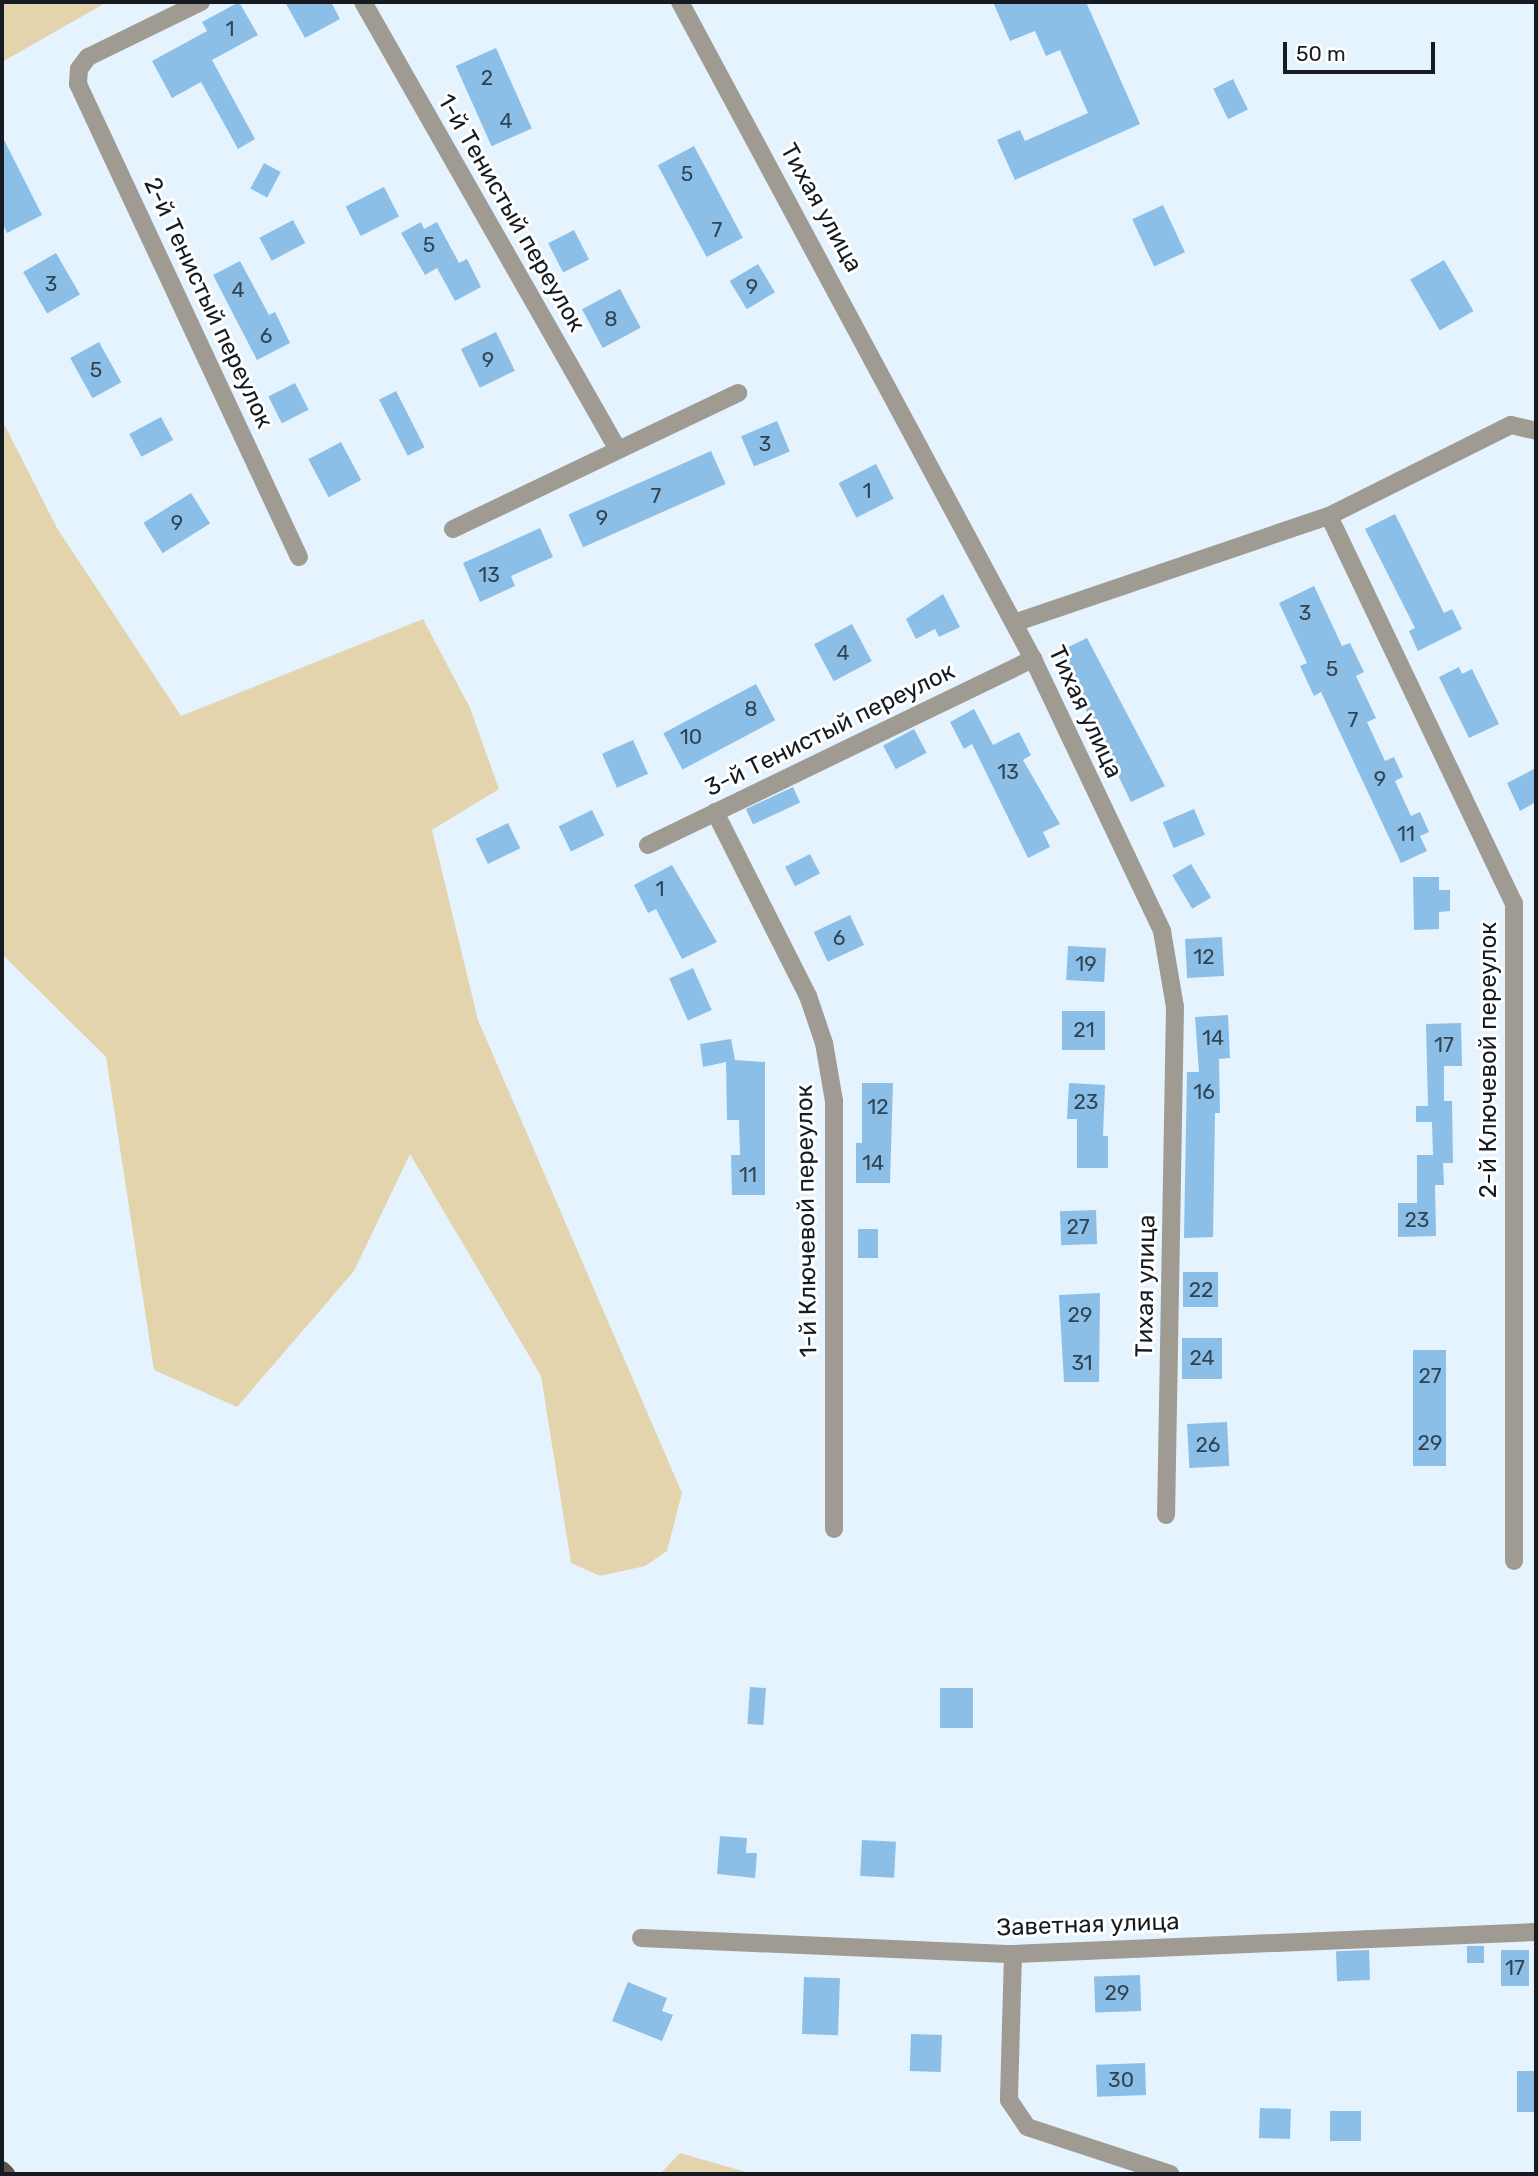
<!DOCTYPE html>
<meta charset="utf-8">
<style>
body{margin:0}
#map{position:relative;width:1538px;height:2176px;overflow:hidden;background:#e5f3fe;font-family:Rubik,sans-serif}
div>[style]{position:absolute}
[style*='--x']{left:calc(var(--x)*1px);top:calc(var(--y)*1px);width:calc(var(--w)*1px);rotate:calc(var(--a)*1deg)}
.green>*{inset:0;background:#e4d4ae}
.building>*{inset:0;background:#8bbfe8;transform-origin:0 0}
.minor>*{height:18px;margin:-9px;padding:0 9px;transform-origin:9px;border-radius:9px;background:#9f9b93}
.primary>*{height:18px;margin:-9px;padding:0 9px;transform-origin:9px;border-radius:9px;background:#5c5648}
span{translate:-50% -50%;white-space:nowrap;text-align:center;line-height:1.15;-webkit-text-stroke:6px #fff;paint-order:stroke}
.number-label{font-size:21px;color:#324452}
.number-label span{-webkit-text-stroke-width:0}
.street-label{font-size:24px;color:#151b20}
.frame{position:absolute;inset:0;border:4px solid #151b20;pointer-events:none}
.scale{position:absolute;left:1283px;top:42px;width:152px;height:32px;box-sizing:border-box;border:4px solid #151b20;border-top:0;padding-left:9px;font-size:21px;line-height:24px;white-space:nowrap;color:#151b20;-webkit-text-stroke:5px #fff;paint-order:stroke}
</style>
<div id="map">
<div class="green">
<div style="clip-path:polygon(2px 2px,107px 2px,2px 62px)"></div>
<div style="clip-path:polygon(2px 420px,57px 528px,181px 716px,423px 619px,470px 708px,499px 789px,432px 830px,478px 1020px,682px 1493px,667px 1551px,645px 1566px,600px 1576px,571px 1563px,541px 1376px,410px 1154px,354px 1271px,237px 1407px,154px 1370px,106px 1057px,2px 954px)"></div>
<div style="clip-path:polygon(680px 2153px,753px 2174px,660px 2174px)"></div>
</div>
<div class="building">
<div style="clip-path:polygon(239px 2px,258px 35px,212px 60px,255px 139px,238px 149px,201px 82px,172px 98px,152px 61px,207px 31px,202px 22px)"></div>
<div style="clip-path:polygon(285px 2px,331px 2px,340px 19px,305px 38px)"></div>
<div style="clip-path:polygon(993px 2px,1086px 2px,1140px 124px,1015px 180px,997px 140px,1020px 130px,1025px 141px,1088px 113px,1060px 50px,1046px 56px,1035px 31px,1010px 41px)"></div>
<div style="left:496px;top:48px;width:88px;height:44px;rotate:66deg"></div>
<div style="left:1233px;top:79px;width:34px;height:22px;rotate:64deg"></div>
<div style="clip-path:polygon(2px 136px,42px 215px,7px 233px,2px 222px)"></div>
<div style="left:694px;top:146px;width:104px;height:41px;rotate:62deg"></div>
<div style="left:264px;top:163px;width:19px;height:29px;rotate:28deg"></div>
<div style="left:384px;top:187px;width:33px;height:43px;rotate:63deg"></div>
<div style="left:1163px;top:205px;width:52px;height:34px;rotate:65deg"></div>
<div style="left:293px;top:220px;width:26px;height:38px;rotate:62deg"></div>
<div style="clip-path:polygon(421px 222px,424px 229px,437px 222px,459px 263px,467px 259px,481px 287px,455px 301px,437px 268px,425px 275px,401px 233px)"></div>
<div style="left:574px;top:230px;width:33px;height:29px;rotate:63deg"></div>
<div style="left:56px;top:253px;width:48px;height:38px;rotate:60deg"></div>
<div style="left:1444px;top:260px;width:59px;height:39px;rotate:60deg"></div>
<div style="clip-path:polygon(240px 261px,269px 315px,275px 312px,290px 343px,257px 360px,213px 275px)"></div>
<div style="left:758px;top:264px;width:33px;height:33px;rotate:59deg"></div>
<div style="left:620px;top:289px;width:44px;height:43px;rotate:62deg"></div>
<div style="left:496px;top:332px;width:43px;height:39px;rotate:64deg"></div>
<div style="left:99px;top:342px;width:46px;height:33px;rotate:61deg"></div>
<div style="left:295px;top:383px;width:30px;height:30px;rotate:63deg"></div>
<div style="left:396px;top:391px;width:63px;height:19px;rotate:63deg"></div>
<div style="left:161px;top:417px;width:26px;height:36px;rotate:62deg"></div>
<div style="left:777px;top:421px;width:33px;height:39px;rotate:67deg"></div>
<div style="left:341px;top:442px;width:43px;height:37px;rotate:62deg"></div>
<div style="left:711px;top:451px;width:36px;height:156px;rotate:66deg"></div>
<div style="left:876px;top:464px;width:39px;height:42px;rotate:63deg"></div>
<div style="left:191px;top:493px;width:36px;height:56px;rotate:58deg"></div>
<div style="clip-path:polygon(1395px 514px,1444px 613px,1452px 609px,1462px 629px,1418px 651px,1409px 631px,1415px 628px,1365px 529px)"></div>
<div style="clip-path:polygon(540px 528px,553px 557px,511px 576px,515px 586px,480px 602px,463px 563px)"></div>
<div style="clip-path:polygon(1314px 586px,1342px 646px,1350px 643px,1364px 672px,1356px 676px,1376px 718px,1367px 722px,1385px 761px,1394px 757px,1403px 777px,1395px 781px,1411px 816px,1420px 812px,1429px 832px,1420px 836px,1427px 851px,1401px 863px,1321px 692px,1314px 696px,1300px 666px,1307px 663px,1279px 603px)"></div>
<div style="clip-path:polygon(943px 594px,960px 627px,939px 637px,935px 629px,916px 639px,906px 619px)"></div>
<div style="left:852px;top:624px;width:42px;height:43px;rotate:62deg"></div>
<div style="clip-path:polygon(1087px 638px,1165px 786px,1131px 802px,1058px 652px)"></div>
<div style="clip-path:polygon(1459px 667px,1462px 674px,1472px 669px,1499px 724px,1469px 738px,1439px 677px)"></div>
<div style="left:756px;top:684px;width:41px;height:105px;rotate:62deg"></div>
<div style="clip-path:polygon(974px 709px,993px 745px,1019px 732px,1031px 755px,1023px 760px,1060px 824px,1043px 832px,1050px 847px,1028px 858px,972px 744px,964px 749px,950px 722px)"></div>
<div style="left:914px;top:729px;width:27px;height:35px;rotate:62deg"></div>
<div style="left:633px;top:740px;width:37px;height:34px;rotate:66deg"></div>
<div style="clip-path:polygon(1536px 768px,1536px 802px,1520px 811px,1507px 783px)"></div>
<div style="left:793px;top:787px;width:17px;height:52px;rotate:65deg"></div>
<div style="left:1194px;top:809px;width:28px;height:34px;rotate:67deg"></div>
<div style="left:592px;top:810px;width:28px;height:37px;rotate:64deg"></div>
<div style="left:508px;top:823px;width:28px;height:36px;rotate:64deg"></div>
<div style="left:810px;top:854px;width:22px;height:28px;rotate:63deg"></div>
<div style="left:1191px;top:864px;width:39px;height:22px;rotate:59deg"></div>
<div style="clip-path:polygon(672px 865px,717px 942px,682px 959px,656px 909px,648px 913px,634px 885px)"></div>
<div style="clip-path:polygon(1413px 877px,1439px 877px,1439px 890px,1450px 890px,1450px 911px,1439px 912px,1439px 929px,1414px 930px)"></div>
<div style="left:850px;top:915px;width:33px;height:40px;rotate:65deg"></div>
<div style="left:1222px;top:937px;width:39px;height:37px;rotate:87deg"></div>
<div style="left:1068px;top:946px;width:38px;height:34px;rotate:3deg"></div>
<div style="left:693px;top:968px;width:46px;height:26px;rotate:66deg"></div>
<div style="left:1062px;top:1011px;width:43px;height:39px"></div>
<div style="clip-path:polygon(1228px 1015px,1230px 1058px,1219px 1059px,1220px 1113px,1215px 1113px,1213px 1237px,1184px 1238px,1187px 1072px,1199px 1072px,1195px 1017px)"></div>
<div style="clip-path:polygon(1461px 1023px,1462px 1066px,1444px 1066px,1444px 1101px,1452px 1101px,1453px 1163px,1443px 1163px,1444px 1185px,1435px 1185px,1436px 1236px,1398px 1237px,1398px 1203px,1417px 1203px,1417px 1155px,1433px 1155px,1432px 1122px,1416px 1122px,1416px 1106px,1428px 1106px,1426px 1024px)"></div>
<div style="clip-path:polygon(731px 1039px,735px 1060px,765px 1062px,765px 1195px,732px 1195px,731px 1155px,740px 1155px,739px 1120px,727px 1120px,726px 1062px,703px 1067px,700px 1044px)"></div>
<div style="clip-path:polygon(862px 1083px,893px 1083px,890px 1183px,856px 1183px,856px 1143px,862px 1143px)"></div>
<div style="clip-path:polygon(1069px 1083px,1105px 1085px,1103px 1136px,1108px 1136px,1108px 1168px,1077px 1168px,1077px 1119px,1067px 1119px)"></div>
<div style="left:1096px;top:1210px;width:34px;height:36px;rotate:88deg"></div>
<div style="left:858px;top:1229px;width:20px;height:29px"></div>
<div style="left:1183px;top:1272px;width:35px;height:35px"></div>
<div style="clip-path:polygon(1100px 1293px,1099px 1382px,1064px 1382px,1059px 1295px)"></div>
<div style="left:1182px;top:1338px;width:40px;height:41px"></div>
<div style="left:1446px;top:1350px;width:116px;height:33px;rotate:90deg"></div>
<div style="left:1227px;top:1422px;width:44px;height:40px;rotate:87deg"></div>
<div style="left:750px;top:1687px;width:16px;height:37px;rotate:4deg"></div>
<div style="left:940px;top:1688px;width:33px;height:40px"></div>
<div style="clip-path:polygon(720px 1836px,747px 1838px,746px 1853px,757px 1853px,755px 1878px,717px 1874px)"></div>
<div style="left:862px;top:1840px;width:34px;height:36px;rotate:3deg"></div>
<div style="left:1467px;top:1946px;width:17px;height:17px"></div>
<div style="left:1369px;top:1950px;width:30px;height:33px;rotate:88deg"></div>
<div style="left:1501px;top:1950px;width:28px;height:36px"></div>
<div style="left:1140px;top:1975px;width:36px;height:46px;rotate:88deg"></div>
<div style="left:804px;top:1977px;width:36px;height:57px;rotate:2deg"></div>
<div style="clip-path:polygon(628px 1982px,667px 1998px,662px 2011px,673px 2015px,662px 2041px,612px 2021px)"></div>
<div style="left:911px;top:2034px;width:31px;height:37px;rotate:2deg"></div>
<div style="left:1145px;top:2063px;width:32px;height:49px;rotate:88deg"></div>
<div style="left:1536px;top:2071px;width:41px;height:19px;rotate:90deg"></div>
<div style="left:1260px;top:2108px;width:31px;height:30px;rotate:2deg"></div>
<div style="left:1330px;top:2111px;width:31px;height:30px"></div>
</div>
<div class="minor">
<div style="--x:201;--y:2;--w:126;--a:154"></div>
<div style="--x:88;--y:57;--w:15;--a:127"></div>
<div style="--x:79;--y:69;--w:15;--a:94"></div>
<div style="--x:78;--y:84;--w:522;--a:64.96"></div>
<div style="--x:363;--y:2;--w:513;--a:60.34"></div>
<div style="--x:680;--y:2;--w:746;--a:61.75"></div>
<div style="--x:1033;--y:659;--w:301;--a:64.6"></div>
<div style="--x:1162;--y:931;--w:77;--a:80.3"></div>
<div style="--x:1175;--y:1007;--w:508;--a:91.01"></div>
<div style="--x:1329;--y:516;--w:429;--a:64.5"></div>
<div style="--x:1514;--y:903;--w:658;--a:90"></div>
<div style="--x:453;--y:529;--w:316;--a:-25.5"></div>
<div style="--x:1014;--y:623;--w:333;--a:-18.8"></div>
<div style="--x:1329;--y:516;--w:203;--a:-26.6"></div>
<div style="--x:1511;--y:425;--w:26;--a:13"></div>
<div style="--x:715;--y:812;--w:206;--a:63.2"></div>
<div style="--x:808;--y:996;--w:50;--a:71.2"></div>
<div style="--x:824;--y:1043;--w:59;--a:80.2"></div>
<div style="--x:834;--y:1101;--w:428;--a:90"></div>
<div style="--x:648;--y:845;--w:428;--a:-25.8"></div>
<div style="--x:641;--y:1938;--w:372;--a:2.5"></div>
<div style="--x:1013;--y:1954;--w:523;--a:-2.41"></div>
<div style="--x:1013;--y:1954;--w:146;--a:91.6"></div>
<div style="--x:1009;--y:2100;--w:32;--a:56"></div>
<div style="--x:1027;--y:2127;--w:151;--a:18.2"></div>
</div>
<div class="primary">
<div style="--x:2;--y:2170;--w:6;--a:45"></div>
</div>
<div class="number-label">
<span style="left:230px;top:29px">1</span>
<span style="left:487px;top:78px">2</span>
<span style="left:506px;top:121px">4</span>
<span style="left:687px;top:174px">5</span>
<span style="left:717px;top:230px">7</span>
<span style="left:429px;top:245px">5</span>
<span style="left:51px;top:284px">3</span>
<span style="left:752px;top:287px">9</span>
<span style="left:238px;top:290px">4</span>
<span style="left:611px;top:319px">8</span>
<span style="left:266px;top:336px">6</span>
<span style="left:488px;top:360px">9</span>
<span style="left:96px;top:370px">5</span>
<span style="left:765px;top:444px">3</span>
<span style="left:867px;top:491px">1</span>
<span style="left:656px;top:496px">7</span>
<span style="left:602px;top:518px">9</span>
<span style="left:177px;top:523px">9</span>
<span style="left:489px;top:575px">13</span>
<span style="left:1305px;top:613px">3</span>
<span style="left:843px;top:653px">4</span>
<span style="left:1332px;top:669px">5</span>
<span style="left:751px;top:709px">8</span>
<span style="left:1353px;top:720px">7</span>
<span style="left:691px;top:737px">10</span>
<span style="left:1008px;top:772px">13</span>
<span style="left:1380px;top:779px">9</span>
<span style="left:1406px;top:834px">11</span>
<span style="left:660px;top:889px">1</span>
<span style="left:839px;top:938px">6</span>
<span style="left:1204px;top:957px">12</span>
<span style="left:1086px;top:964px">19</span>
<span style="left:1084px;top:1030px">21</span>
<span style="left:1213px;top:1038px">14</span>
<span style="left:1444px;top:1045px">17</span>
<span style="left:1204px;top:1092px">16</span>
<span style="left:1086px;top:1102px">23</span>
<span style="left:878px;top:1107px">12</span>
<span style="left:873px;top:1163px">14</span>
<span style="left:748px;top:1175px">11</span>
<span style="left:1417px;top:1220px">23</span>
<span style="left:1078px;top:1227px">27</span>
<span style="left:1201px;top:1290px">22</span>
<span style="left:1080px;top:1315px">29</span>
<span style="left:1202px;top:1358px">24</span>
<span style="left:1082px;top:1363px">31</span>
<span style="left:1430px;top:1376px">27</span>
<span style="left:1430px;top:1443px">29</span>
<span style="left:1208px;top:1445px">26</span>
<span style="left:1515px;top:1968px">17</span>
<span style="left:1117px;top:1993px">29</span>
<span style="left:1121px;top:2080px">30</span>
</div>
<div class="street-label">
<span style="left:821px;top:208px;rotate:61deg">Тихая улица</span>
<span style="left:511px;top:213px;rotate:60deg">1-й Тенистый переулок</span>
<span style="left:208px;top:303px;rotate:65deg">2-й Тенистый переулок</span>
<span style="left:1085px;top:712px;rotate:65deg">Тихая улица</span>
<span style="left:830px;top:730px;rotate:-26deg">3-й Тенистый переулок</span>
<span style="left:1489px;top:1060px;rotate:-90deg">2-й Ключевой переулок</span>
<span style="left:807px;top:1221px;rotate:-91deg">1-й Ключевой переулок</span>
<span style="left:1146px;top:1286px;rotate:-89deg">Тихая улица</span>
<span style="left:1088px;top:1925px;rotate:-2deg">Заветная улица</span>
</div>
<div class="frame"></div>
<div class="scale">50 m</div>
</div>
